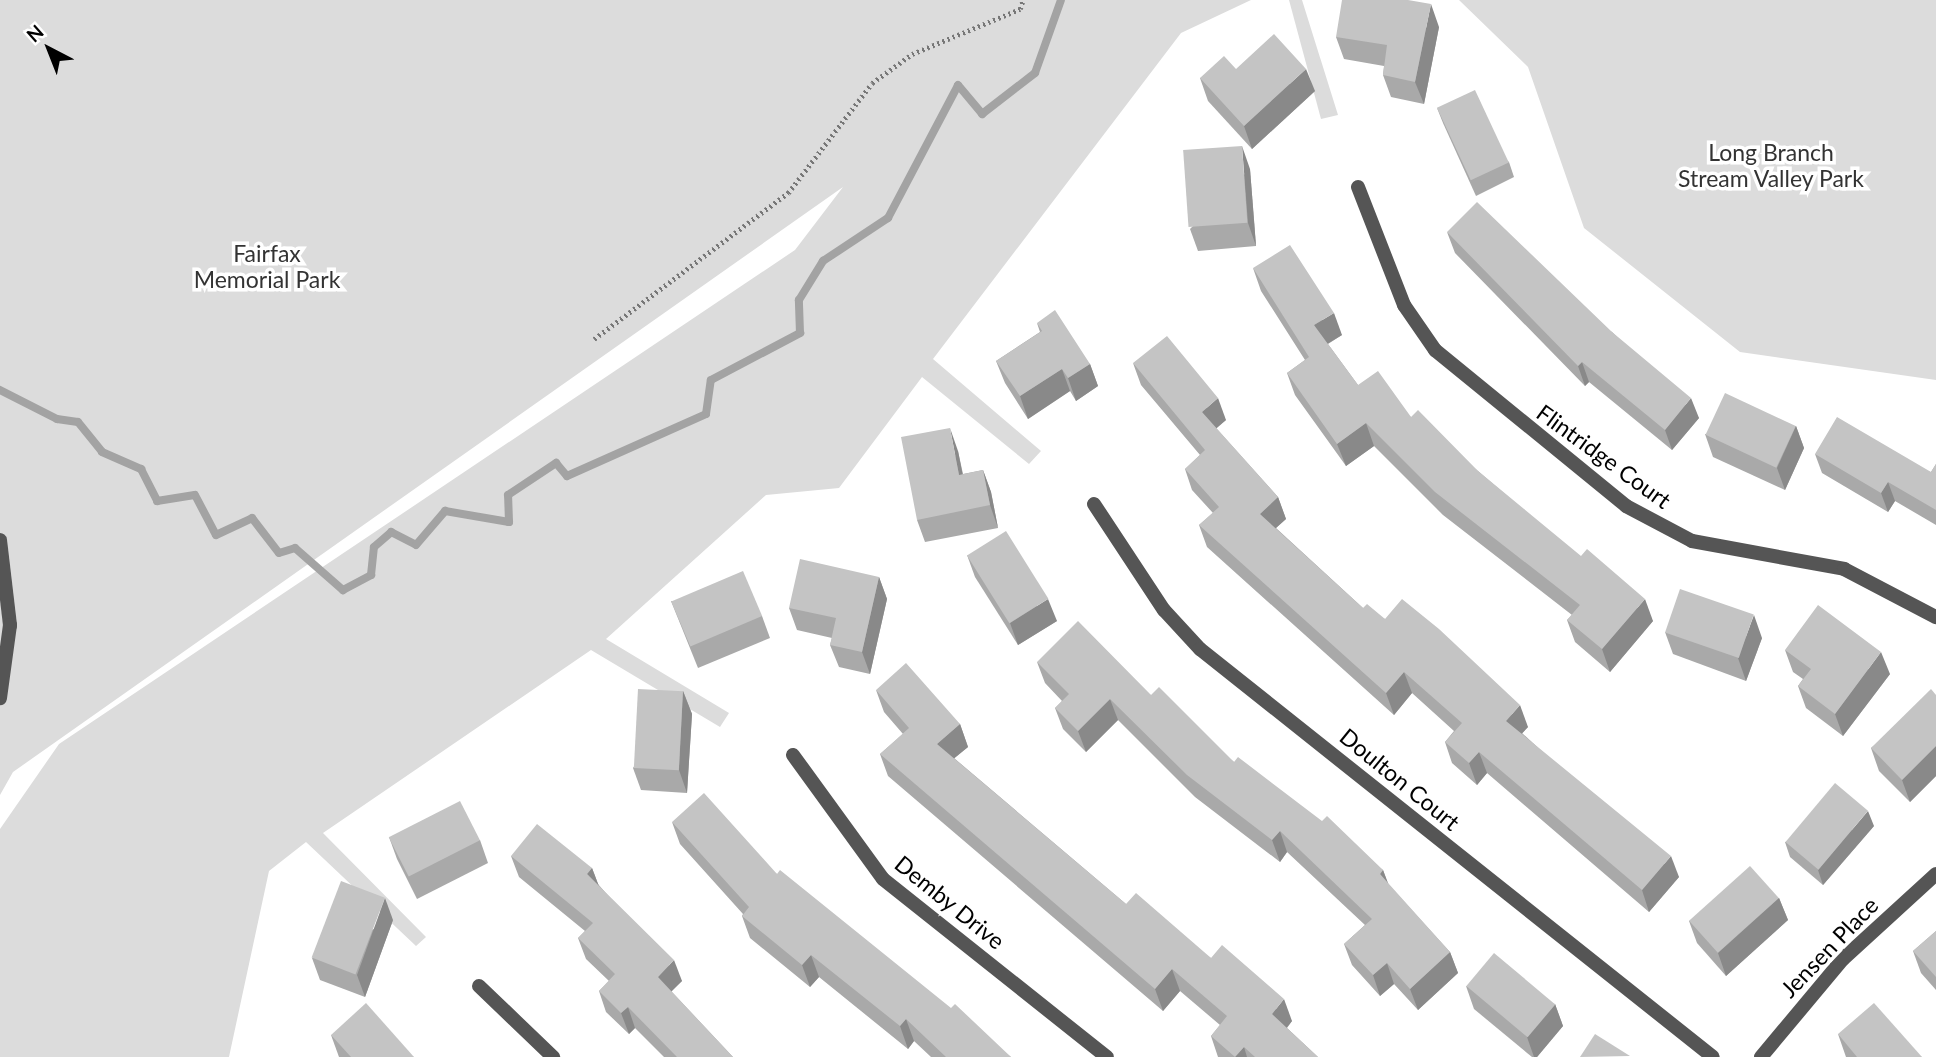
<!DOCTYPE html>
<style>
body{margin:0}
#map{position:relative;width:1936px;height:1057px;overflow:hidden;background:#fff;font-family:Lato,sans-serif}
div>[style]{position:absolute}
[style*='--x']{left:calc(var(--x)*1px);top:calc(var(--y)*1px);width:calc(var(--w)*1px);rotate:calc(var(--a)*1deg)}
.green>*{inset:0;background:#dcdcdc}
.stream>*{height:8px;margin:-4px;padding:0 4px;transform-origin:4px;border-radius:4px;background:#a3a3a3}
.path>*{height:4.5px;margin-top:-2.25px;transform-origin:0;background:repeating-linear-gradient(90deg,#777 0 2px,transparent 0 5.5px)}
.lane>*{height:14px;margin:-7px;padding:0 7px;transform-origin:7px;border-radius:7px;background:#555}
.street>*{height:14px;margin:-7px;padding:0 7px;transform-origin:7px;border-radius:7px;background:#555}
.wall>*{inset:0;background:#a9a9a9}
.shaded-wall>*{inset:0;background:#898989}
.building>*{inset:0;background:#c4c4c4;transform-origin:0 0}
span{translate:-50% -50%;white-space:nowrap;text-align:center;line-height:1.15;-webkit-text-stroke:7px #fff;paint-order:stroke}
.park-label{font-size:23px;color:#333}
.street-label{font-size:23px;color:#000}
.north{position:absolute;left:14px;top:14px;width:70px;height:70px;-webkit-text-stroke:5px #fff;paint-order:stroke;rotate:318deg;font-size:19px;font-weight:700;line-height:28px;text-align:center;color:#000}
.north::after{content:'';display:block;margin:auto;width:24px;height:32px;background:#000;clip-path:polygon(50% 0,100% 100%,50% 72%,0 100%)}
</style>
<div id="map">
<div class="green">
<div style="clip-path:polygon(0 0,1251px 0,1181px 33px,933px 359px,1041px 451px,1029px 464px,922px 377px,839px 488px,766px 495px,606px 639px,729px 713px,720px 727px,591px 650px,323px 833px,426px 937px,416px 946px,306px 842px,269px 871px,229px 1057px,0 1057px,0 829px,59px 744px,795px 250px,843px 187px,13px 772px,0 795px)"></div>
<div style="clip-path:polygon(1289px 0,1302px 0,1338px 115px,1321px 119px)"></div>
<div style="clip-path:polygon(1459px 0,1936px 0,1936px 380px,1740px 352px,1584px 228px,1528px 67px)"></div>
</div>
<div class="stream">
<div style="--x:0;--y:390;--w:64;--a:27"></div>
<div style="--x:57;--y:419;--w:21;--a:8"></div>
<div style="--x:78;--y:422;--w:38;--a:51"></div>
<div style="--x:102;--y:452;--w:43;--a:23.6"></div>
<div style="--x:141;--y:469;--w:36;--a:63"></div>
<div style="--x:157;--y:501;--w:38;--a:-9"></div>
<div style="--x:195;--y:495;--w:45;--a:62.3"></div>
<div style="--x:216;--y:535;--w:40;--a:-25"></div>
<div style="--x:252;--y:518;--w:44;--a:52.4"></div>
<div style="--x:279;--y:553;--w:17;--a:-17"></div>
<div style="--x:295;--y:548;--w:64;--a:41.2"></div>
<div style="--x:343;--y:590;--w:32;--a:-28"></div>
<div style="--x:371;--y:575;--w:28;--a:-84"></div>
<div style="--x:374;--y:547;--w:23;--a:-41"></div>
<div style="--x:391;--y:532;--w:28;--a:27"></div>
<div style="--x:416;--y:545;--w:45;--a:-49.5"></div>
<div style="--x:445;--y:511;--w:65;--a:9.8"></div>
<div style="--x:509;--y:522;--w:27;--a:-92"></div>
<div style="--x:508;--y:495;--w:58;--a:-33.7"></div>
<div style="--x:556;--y:463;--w:17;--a:50"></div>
<div style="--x:567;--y:476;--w:152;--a:-24"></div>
<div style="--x:706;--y:414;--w:34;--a:-82"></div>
<div style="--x:711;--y:380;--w:101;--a:-27.8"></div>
<div style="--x:800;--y:333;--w:33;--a:-92"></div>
<div style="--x:799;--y:300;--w:46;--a:-58.4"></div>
<div style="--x:823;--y:261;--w:78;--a:-33.5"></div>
<div style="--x:888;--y:218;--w:150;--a:-62.2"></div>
<div style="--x:958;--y:85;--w:38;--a:50"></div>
<div style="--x:982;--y:114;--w:67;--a:-37.7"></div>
<div style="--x:1035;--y:73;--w:77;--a:-70.4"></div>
</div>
<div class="path">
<div style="--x:594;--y:339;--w:243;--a:-37"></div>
<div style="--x:788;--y:193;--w:138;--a:-52.6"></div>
<div style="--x:872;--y:83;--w:49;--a:-35.9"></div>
<div style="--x:912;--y:54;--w:117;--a:-22.6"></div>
<div style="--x:1020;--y:9;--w:9;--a:-72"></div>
</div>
<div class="lane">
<div style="--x:0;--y:540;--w:86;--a:83.3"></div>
<div style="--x:10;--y:625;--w:74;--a:97.8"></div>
</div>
<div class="street">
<div style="--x:1358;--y:187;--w:127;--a:68.7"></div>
<div style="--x:1404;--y:305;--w:55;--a:55.4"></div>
<div style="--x:1435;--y:350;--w:247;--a:39.2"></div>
<div style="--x:1626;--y:506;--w:75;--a:27.9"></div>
<div style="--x:1692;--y:541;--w:155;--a:10.4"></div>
<div style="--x:1844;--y:569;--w:104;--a:27.6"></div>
<div style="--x:1094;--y:504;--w:127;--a:56.6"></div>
<div style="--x:1164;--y:610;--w:53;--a:47.3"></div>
<div style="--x:1200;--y:649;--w:655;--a:38.5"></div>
<div style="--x:793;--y:755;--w:153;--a:54"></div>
<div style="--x:883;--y:879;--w:286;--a:38.5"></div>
<div style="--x:479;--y:986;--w:103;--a:43.8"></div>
<div style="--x:1761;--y:1057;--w:128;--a:-50.1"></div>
<div style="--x:1843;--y:959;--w:126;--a:-42.4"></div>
</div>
<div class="wall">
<div style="clip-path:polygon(1439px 27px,1424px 104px,1391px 97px,1383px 75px,1384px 66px,1344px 59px,1336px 37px)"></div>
<div style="clip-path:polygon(1236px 69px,1315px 91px,1252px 149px,1208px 101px,1200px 78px)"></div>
<div style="clip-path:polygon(1437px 108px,1509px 162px,1514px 177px,1476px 196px,1443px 123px)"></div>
<div style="clip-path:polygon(1250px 169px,1256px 246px,1198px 251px,1190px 229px)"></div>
<div style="clip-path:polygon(1447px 232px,1612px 332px,1699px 418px,1672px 450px,1589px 382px,1585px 386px,1455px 253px)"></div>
<div style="clip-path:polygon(1253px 268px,1342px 335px,1328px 344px,1358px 385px,1411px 417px,1478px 471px,1653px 621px,1610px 672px,1575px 642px,1567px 620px,1572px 615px,1443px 515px,1374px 446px,1346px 466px,1295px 395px,1287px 373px,1305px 360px,1261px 291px)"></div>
<div style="clip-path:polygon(1037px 323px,1090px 364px,1098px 386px,1076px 401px,1070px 391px,1028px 419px,1005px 383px,996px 361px,1040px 332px)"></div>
<div style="clip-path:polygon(1133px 363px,1226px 420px,1216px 428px,1278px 497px,1286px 519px,1276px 528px,1363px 608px,1385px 619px,1528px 727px,1522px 733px,1679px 877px,1649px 912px,1487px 773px,1477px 785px,1452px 763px,1445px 742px,1454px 731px,1412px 693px,1394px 715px,1207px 547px,1199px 525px,1213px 513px,1192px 490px,1185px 469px,1200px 455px,1141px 385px)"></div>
<div style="clip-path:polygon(1796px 426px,1804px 448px,1785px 490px,1713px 457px,1705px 434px)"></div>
<div style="clip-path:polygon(958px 451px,963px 474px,983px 470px,991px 492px,998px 528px,925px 542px,917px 520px)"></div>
<div style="clip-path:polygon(1815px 454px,1931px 472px,1936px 464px,1936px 525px,1895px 501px,1888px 512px,1822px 473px)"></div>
<div style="clip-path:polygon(967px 555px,1057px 621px,1018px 645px,975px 577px)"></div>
<div style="clip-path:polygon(879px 577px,887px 599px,870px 674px,839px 667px,830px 645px,832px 638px,797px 630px,789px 608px)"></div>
<div style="clip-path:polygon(671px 601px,762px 616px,770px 638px,698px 668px)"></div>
<div style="clip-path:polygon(1665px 632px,1762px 638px,1746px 681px,1673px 654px)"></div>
<div style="clip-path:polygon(1785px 650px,1890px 674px,1843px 736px,1806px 708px,1798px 686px,1803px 679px,1793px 672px)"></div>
<div style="clip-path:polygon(1037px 662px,1151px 695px,1234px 762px,1383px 870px,1388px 884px,1450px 952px,1458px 973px,1418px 1010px,1394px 984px,1380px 996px,1352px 965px,1344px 944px,1365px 925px,1287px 852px,1280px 862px,1195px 797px,1118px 720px,1086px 752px,1063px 729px,1055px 708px,1062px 701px,1045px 683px)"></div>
<div style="clip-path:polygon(876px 690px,960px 724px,968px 747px,954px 758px,1126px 904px,1211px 958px,1292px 1021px,1287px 1028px,1318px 1057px,1218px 1057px,1211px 1036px,1220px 1025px,1180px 991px,1163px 1011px,888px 776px,880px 754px,903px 734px,884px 712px)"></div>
<div style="clip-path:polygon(683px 691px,692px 714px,687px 793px,641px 790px,633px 768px)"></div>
<div style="clip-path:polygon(1936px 695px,1936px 776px,1910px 802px,1879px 771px,1871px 748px)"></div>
<div style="clip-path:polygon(672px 822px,777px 874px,1011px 1057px,931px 1057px,914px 1041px,908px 1049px,819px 977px,810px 987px,750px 938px,742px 916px,743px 914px,680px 844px)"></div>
<div style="clip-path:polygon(1874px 826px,1823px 885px,1790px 857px,1785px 842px)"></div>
<div style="clip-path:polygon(389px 837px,480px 840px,488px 863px,417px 899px,397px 859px)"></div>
<div style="clip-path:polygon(511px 856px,592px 868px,598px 884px,682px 981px,671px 991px,733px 1057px,664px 1057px,635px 1028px,629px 1034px,606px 1012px,599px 991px,609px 981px,586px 959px,578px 938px,585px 931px,519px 877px)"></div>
<div style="clip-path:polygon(1779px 898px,1788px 920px,1726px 976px,1697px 943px,1689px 921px)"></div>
<div style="clip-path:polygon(393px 920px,365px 997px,320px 980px,312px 958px)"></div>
<div style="clip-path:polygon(1936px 931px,1936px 990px,1921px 973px,1913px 951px)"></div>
<div style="clip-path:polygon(1466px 986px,1555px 1004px,1563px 1026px,1537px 1057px,1532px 1057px,1474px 1009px)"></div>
<div style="clip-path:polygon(1838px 1034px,1922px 1057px,1846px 1057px)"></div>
<div style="clip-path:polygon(331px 1035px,414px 1057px,339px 1057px)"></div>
</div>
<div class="shaded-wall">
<div style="clip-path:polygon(1431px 4px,1439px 27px,1424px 104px,1415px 82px)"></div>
<div style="clip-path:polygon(1306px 69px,1315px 91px,1252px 149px,1244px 126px)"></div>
<div style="clip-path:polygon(1242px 146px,1250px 169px,1256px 246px,1248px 223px)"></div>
<div style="clip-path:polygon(1334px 313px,1342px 335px,1322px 347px,1314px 325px)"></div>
<div style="clip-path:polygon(1582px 362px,1589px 382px,1585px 386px,1578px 366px)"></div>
<div style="clip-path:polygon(1090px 364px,1098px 386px,1076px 401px,1068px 378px)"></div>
<div style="clip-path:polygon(1062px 369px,1070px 391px,1028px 419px,1020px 396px)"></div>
<div style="clip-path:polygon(1218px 398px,1226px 420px,1210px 434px,1202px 412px)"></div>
<div style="clip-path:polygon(1691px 398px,1699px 418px,1672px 450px,1665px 430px)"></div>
<div style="clip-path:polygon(1366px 423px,1374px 446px,1346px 466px,1337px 444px)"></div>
<div style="clip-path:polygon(1796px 426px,1804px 448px,1785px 490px,1777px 468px)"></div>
<div style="clip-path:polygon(950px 428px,958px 451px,967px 497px,959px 475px)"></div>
<div style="clip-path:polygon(983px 470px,991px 492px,998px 528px,990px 505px)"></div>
<div style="clip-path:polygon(1888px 482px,1895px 501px,1888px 512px,1881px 493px)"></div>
<div style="clip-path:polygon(1278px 497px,1286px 519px,1268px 535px,1260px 514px)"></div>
<div style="clip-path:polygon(879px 577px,887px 599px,870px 674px,862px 652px)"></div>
<div style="clip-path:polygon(1048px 599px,1057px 621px,1018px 645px,1010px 623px)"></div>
<div style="clip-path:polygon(1645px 599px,1653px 621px,1610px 672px,1602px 649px)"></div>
<div style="clip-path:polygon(1754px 615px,1762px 638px,1746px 681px,1738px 658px)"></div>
<div style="clip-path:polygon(1881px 652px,1890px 674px,1843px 736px,1835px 714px)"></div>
<div style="clip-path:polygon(1404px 672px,1412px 693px,1394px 715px,1386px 693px)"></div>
<div style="clip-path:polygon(683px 691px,692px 714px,687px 793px,679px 770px)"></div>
<div style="clip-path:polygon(1110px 699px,1118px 720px,1086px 752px,1078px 731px)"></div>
<div style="clip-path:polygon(1520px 705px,1528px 727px,1514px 742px,1506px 721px)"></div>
<div style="clip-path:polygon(960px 724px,968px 747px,945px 766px,937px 744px)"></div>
<div style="clip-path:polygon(1936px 746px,1936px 776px,1910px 802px,1902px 780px)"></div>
<div style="clip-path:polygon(1479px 752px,1487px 773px,1477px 785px,1469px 763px)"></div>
<div style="clip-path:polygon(1868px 811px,1874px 826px,1823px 885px,1818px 870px)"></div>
<div style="clip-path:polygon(1280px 831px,1287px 852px,1280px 862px,1272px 840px)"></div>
<div style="clip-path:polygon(1671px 856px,1679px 877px,1649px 912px,1642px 890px)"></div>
<div style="clip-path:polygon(592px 868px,600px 889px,587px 874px)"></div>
<div style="clip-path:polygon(1383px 870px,1391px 891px,1380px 874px)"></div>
<div style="clip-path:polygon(385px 898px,393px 920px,365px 997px,357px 975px)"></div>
<div style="clip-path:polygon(1779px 898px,1788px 920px,1726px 976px,1718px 953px)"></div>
<div style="clip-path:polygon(1450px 952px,1458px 973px,1418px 1010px,1410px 989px)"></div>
<div style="clip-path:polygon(811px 955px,819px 977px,810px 987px,802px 965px)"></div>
<div style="clip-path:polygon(674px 960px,682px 981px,665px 998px,658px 977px)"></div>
<div style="clip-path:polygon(1387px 963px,1394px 984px,1380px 996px,1373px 975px)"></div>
<div style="clip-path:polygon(1172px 969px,1180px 991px,1163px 1011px,1155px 989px)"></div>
<div style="clip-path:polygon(1284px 999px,1292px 1021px,1280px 1036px,1272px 1014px)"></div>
<div style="clip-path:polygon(1555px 1004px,1563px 1026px,1537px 1057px,1534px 1057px,1527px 1037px)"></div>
<div style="clip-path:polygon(628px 1007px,635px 1028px,629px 1034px,621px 1013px)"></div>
<div style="clip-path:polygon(906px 1019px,914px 1041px,908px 1049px,900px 1026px)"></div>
<div style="clip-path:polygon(1244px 1047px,1247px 1057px,1235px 1057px)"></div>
</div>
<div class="building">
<div style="clip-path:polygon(1342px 0,1408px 0,1431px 4px,1415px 82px,1383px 75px,1387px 45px,1336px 37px)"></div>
<div style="clip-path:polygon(1274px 34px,1306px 69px,1244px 126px,1200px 78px,1224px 56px,1236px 69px)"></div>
<div style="left:1475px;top:90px;width:80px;height:42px;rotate:65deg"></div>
<div style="left:1242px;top:146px;width:77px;height:59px;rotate:86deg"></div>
<div style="clip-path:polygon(1477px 202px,1612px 332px,1691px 398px,1665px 430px,1582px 362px,1578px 366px,1447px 232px)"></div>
<div style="clip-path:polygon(1290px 245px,1334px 313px,1314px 325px,1358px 385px,1378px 371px,1411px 417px,1418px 410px,1478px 471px,1581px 556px,1587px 549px,1645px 599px,1602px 649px,1567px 620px,1580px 605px,1435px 492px,1366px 423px,1337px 444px,1287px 373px,1309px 357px,1253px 268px)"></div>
<div style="clip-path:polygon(1055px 310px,1090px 364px,1068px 378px,1062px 369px,1020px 396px,996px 361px,1042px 331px,1037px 323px)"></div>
<div style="clip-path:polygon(1167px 336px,1218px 398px,1202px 412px,1278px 497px,1260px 514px,1363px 608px,1367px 604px,1385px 619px,1402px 599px,1439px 629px,1520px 705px,1506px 721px,1671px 856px,1642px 890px,1479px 752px,1469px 763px,1445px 742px,1462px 723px,1404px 672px,1386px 693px,1199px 525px,1219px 507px,1185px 469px,1205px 450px,1133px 363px)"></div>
<div style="left:1725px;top:393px;width:78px;height:46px;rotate:25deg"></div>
<div style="clip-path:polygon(1837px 417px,1931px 472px,1936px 464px,1936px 510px,1888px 482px,1881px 493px,1815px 454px)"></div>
<div style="clip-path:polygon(950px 428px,959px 475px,983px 470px,990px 505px,917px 520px,901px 437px)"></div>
<div style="left:1006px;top:531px;width:80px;height:46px;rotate:58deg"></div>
<div style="clip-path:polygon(800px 559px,879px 577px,862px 652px,830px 645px,836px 618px,789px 608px)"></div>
<div style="left:743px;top:571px;width:49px;height:78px;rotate:67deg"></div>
<div style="left:1680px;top:589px;width:78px;height:46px;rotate:19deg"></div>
<div style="clip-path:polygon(1818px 605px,1881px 652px,1835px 714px,1798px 686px,1811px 669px,1785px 650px)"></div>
<div style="clip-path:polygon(1078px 621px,1151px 695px,1159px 687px,1234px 762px,1238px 757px,1322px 821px,1327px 816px,1383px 870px,1380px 874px,1450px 952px,1410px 989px,1387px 963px,1373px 975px,1344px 944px,1372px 919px,1280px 831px,1272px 840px,1187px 775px,1110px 699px,1078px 731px,1055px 708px,1069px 694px,1037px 662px)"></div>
<div style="clip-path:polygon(906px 663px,960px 724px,937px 744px,1126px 904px,1136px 893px,1211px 958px,1222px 945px,1284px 999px,1272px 1014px,1318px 1057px,1255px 1057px,1244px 1047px,1235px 1057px,1211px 1036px,1227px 1016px,1172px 969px,1155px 989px,880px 754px,909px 728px,876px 690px)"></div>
<div style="left:638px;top:689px;width:45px;height:79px;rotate:3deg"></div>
<div style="clip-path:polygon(1931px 689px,1936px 695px,1936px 746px,1902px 780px,1871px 748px)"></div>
<div style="left:1835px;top:783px;width:43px;height:77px;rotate:40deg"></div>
<div style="clip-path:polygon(704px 793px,777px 874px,780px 870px,951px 1008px,955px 1004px,1011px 1057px,946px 1057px,906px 1019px,900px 1026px,811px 955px,802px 965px,742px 916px,749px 907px,672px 822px)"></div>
<div style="left:460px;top:801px;width:44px;height:80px;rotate:63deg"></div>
<div style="clip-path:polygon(537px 824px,592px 868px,587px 874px,674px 960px,658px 977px,733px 1057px,677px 1057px,628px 1007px,621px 1013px,599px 991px,615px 974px,578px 938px,593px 923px,511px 856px)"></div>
<div style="left:1750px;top:866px;width:43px;height:82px;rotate:48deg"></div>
<div style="left:341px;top:881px;width:47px;height:82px;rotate:21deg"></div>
<div style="clip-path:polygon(1936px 931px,1936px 977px,1913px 951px)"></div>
<div style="left:1494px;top:953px;width:80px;height:43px;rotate:40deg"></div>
<div style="clip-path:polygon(366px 1003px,414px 1057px,351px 1057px,331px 1035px)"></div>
<div style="clip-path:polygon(1874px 1003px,1922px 1057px,1857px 1057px,1838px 1034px)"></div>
<div style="clip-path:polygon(1595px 1034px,1630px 1056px,1580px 1057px)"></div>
</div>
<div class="park-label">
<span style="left:1771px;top:165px">Long Branch<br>Stream Valley Park</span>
<span style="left:267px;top:266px">Fairfax<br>Memorial Park</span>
</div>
<div class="street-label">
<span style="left:1604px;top:456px;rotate:36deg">Flintridge Court</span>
<span style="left:1400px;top:779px;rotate:39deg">Doulton Court</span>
<span style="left:950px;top:902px;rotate:39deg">Demby Drive</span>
<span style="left:1829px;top:947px;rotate:-46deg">Jensen Place</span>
</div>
<div class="north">N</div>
</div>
